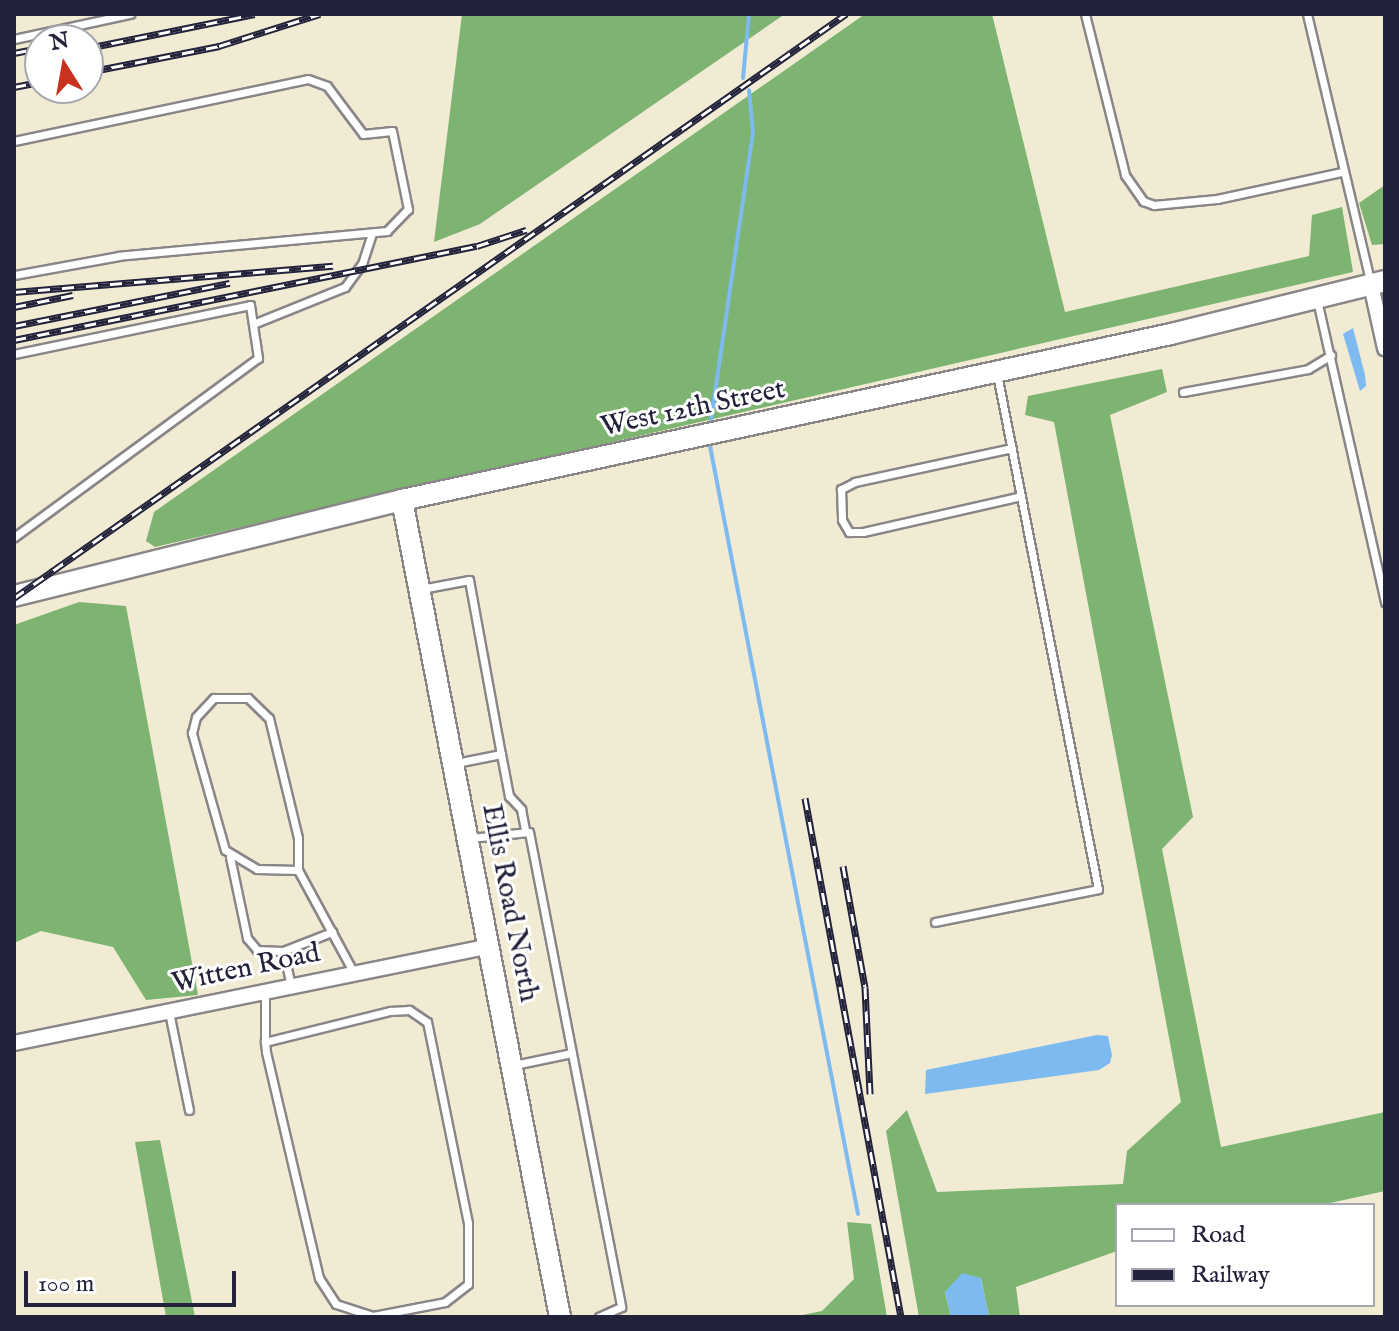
<!DOCTYPE html>
<style>
body{margin:0}
#map{position:relative;width:1399px;height:1331px;overflow:hidden;background:#f1ebd4;font-family:"IM FELL English",serif}
div>[style]{position:absolute}
[style*='--x']{left:calc(var(--x)*1px);top:calc(var(--y)*1px);width:calc(var(--w)*1px);rotate:calc(var(--a)*1deg)}
.forest>*{inset:0;background:#7eb471}
.water>*{inset:0;background:#7dbaf0}
.stream>*{height:4px;margin:-2px;padding:0 2px;transform-origin:2px;border-radius:2px;background:#7dbaf0}
.roads{filter:drop-shadow(2px 0 #8a8688) drop-shadow(-2px 0 #8a8688) drop-shadow(0 2px #8a8688) drop-shadow(0 -2px #8a8688)}
.lane>*{height:7px;margin:-3.5px;padding:0 3.5px;transform-origin:3.5px;border-radius:3.5px;background:#fff}
.street>*{height:14px;margin:-7px;padding:0 7px;transform-origin:7px;border-radius:7px;background:#fff}
.secondary>*{height:20px;margin:-10px;padding:0 10px;transform-origin:10px;border-radius:10px;background:#fff}
.rail>*{height:7px;margin-top:-3.5px;transform-origin:0;background:repeating-linear-gradient(90deg,#fff 0 12px,#22223b 0 24px);box-sizing:border-box;border-block:2px solid #22223b}
span{translate:-50% -50%;white-space:nowrap;text-align:center;line-height:1.15;-webkit-text-stroke:6px #fff;paint-order:stroke}
.street-label{font-size:28px;color:#22223b}
.frame{position:absolute;inset:0;border:16px solid #22223b;pointer-events:none}
.legend{position:absolute;left:1115px;top:1203px;width:260px;height:104px;box-sizing:border-box;background:#fff;border:2px solid #a7a7b1;margin:0;padding:10px 14px;list-style:none;font-size:24px;color:#22223b}
.legend li{display:flex;align-items:center;gap:16px;height:40px}
.legend b{width:40px;border:2px solid #a7a7b1}
.north{position:absolute;left:24px;top:24px;width:80px;height:80px;box-sizing:border-box;background:#fff;border:2px solid #a7a7b1;border-radius:50%;rotate:349deg;font-size:22px;font-weight:700;line-height:32px;text-align:center;color:#22223b}
.north::after{content:'';display:block;margin:auto;width:28px;height:36px;background:#c8321e;clip-path:polygon(50% 0,100% 100%,50% 72%,0 100%)}
.scale{position:absolute;left:24px;top:1271px;width:212px;height:36px;box-sizing:border-box;border:4px solid #22223b;border-top:0;padding-left:10px;font-size:24px;line-height:28px;white-space:nowrap;color:#22223b;-webkit-text-stroke:6px #fff;paint-order:stroke}
</style>
<div id="map">
<div class="forest">
<div style="clip-path:polygon(462px 14px,785px 14px,480px 224px,434px 242px)"></div>
<div style="clip-path:polygon(865px 14px,992px 14px,1065px 312px,1309px 256px,1312px 215px,1342px 207px,1353px 272px,155px 547px,146px 541px,154px 512px)"></div>
<div style="clip-path:polygon(1385px 185px,1385px 244px,1372px 245px,1359px 203px)"></div>
<div style="clip-path:polygon(1162px 369px,1167px 392px,1110px 415px,1193px 817px,1162px 849px,1221px 1147px,1385px 1112px,1385px 1191px,1321px 1205px,1117px 1205px,1117px 1251px,1016px 1287px,1020px 1317px,989px 1317px,981px 1278px,945px 1292px,951px 1317px,919px 1317px,886px 1131px,907px 1110px,937px 1192px,1123px 1184px,1127px 1151px,1181px 1102px,1054px 422px,1025px 415px,1028px 396px)"></div>
<div style="clip-path:polygon(79px 602px,126px 606px,198px 995px,146px 1000px,113px 947px,41px 931px,14px 943px,14px 625px)"></div>
<div style="clip-path:polygon(160px 1140px,195px 1317px,166px 1317px,135px 1142px)"></div>
<div style="clip-path:polygon(847px 1222px,871px 1224px,887px 1317px,793px 1317px,822px 1311px,854px 1279px)"></div>
</div>
<div class="water">
<div style="clip-path:polygon(1353px 328px,1365px 375px,1366px 386px,1360px 391px,1343px 334px)"></div>
<div style="clip-path:polygon(1097px 1035px,1108px 1036px,1112px 1055px,1110px 1063px,1099px 1070px,925px 1094px,926px 1070px)"></div>
<div style="clip-path:polygon(962px 1273px,981px 1278px,989px 1317px,951px 1317px,945px 1292px)"></div>
</div>
<div class="stream">
<div style="--x:743;--y:78;--w:64;--a:-84.6"></div>
<div style="--x:711;--y:420;--w:291;--a:-81.7"></div>
<div style="--x:753;--y:132;--w:42;--a:-95.4"></div>
<div style="--x:710;--y:446;--w:782;--a:79.09"></div>
</div>
<div class="roads">
<div class="lane">
<div style="--x:1085;--y:14;--w:166;--a:76"></div>
<div style="--x:1125;--y:175;--w:32;--a:55"></div>
<div style="--x:1143;--y:201;--w:12;--a:20"></div>
<div style="--x:1154;--y:205;--w:63;--a:-5.4"></div>
<div style="--x:1217;--y:199;--w:128;--a:-12.2"></div>
<div style="--x:1307;--y:14;--w:273;--a:76.7"></div>
<div style="--x:14;--y:39;--w:119;--a:-12.2"></div>
<div style="--x:14;--y:141;--w:300;--a:-11.9"></div>
<div style="--x:308;--y:79;--w:20;--a:20"></div>
<div style="--x:327;--y:86;--w:60;--a:53.1"></div>
<div style="--x:363;--y:134;--w:29;--a:-6"></div>
<div style="--x:392;--y:131;--w:80;--a:78.4"></div>
<div style="--x:408;--y:209;--w:30;--a:134"></div>
<div style="--x:387;--y:231;--w:269;--a:174.7"></div>
<div style="--x:119;--y:256;--w:107;--a:169.7"></div>
<div style="--x:1317;--y:300;--w:310;--a:77.3"></div>
<div style="--x:253;--y:324;--w:99;--a:-21.9"></div>
<div style="--x:345;--y:287;--w:29;--a:-54"></div>
<div style="--x:362;--y:264;--w:33;--a:-72"></div>
<div style="--x:14;--y:354;--w:241;--a:-11.7"></div>
<div style="--x:250;--y:305;--w:54;--a:81.4"></div>
<div style="--x:258;--y:358;--w:303;--a:143.7"></div>
<div style="--x:1183;--y:392;--w:127;--a:-10.4"></div>
<div style="--x:1308;--y:369;--w:27;--a:-31"></div>
<div style="--x:1012;--y:448;--w:161;--a:167.8"></div>
<div style="--x:855;--y:482;--w:16;--a:153"></div>
<div style="--x:841;--y:489;--w:31;--a:88"></div>
<div style="--x:842;--y:520;--w:14;--a:60"></div>
<div style="--x:849;--y:532;--w:14;--a:0"></div>
<div style="--x:863;--y:532;--w:162;--a:-12.8"></div>
<div style="--x:421;--y:589;--w:49;--a:-10.6"></div>
<div style="--x:469;--y:580;--w:177;--a:79.6"></div>
<div style="--x:501;--y:754;--w:46;--a:168.7"></div>
<div style="--x:501;--y:754;--w:43;--a:79.2"></div>
<div style="--x:509;--y:796;--w:18;--a:47"></div>
<div style="--x:521;--y:809;--w:20;--a:79"></div>
<div style="--x:470;--y:838;--w:59;--a:-5.8"></div>
<div style="--x:529;--y:832;--w:484;--a:79"></div>
<div style="--x:621;--y:1307;--w:24;--a:156"></div>
<div style="--x:230;--y:857;--w:83;--a:78.1"></div>
<div style="--x:247;--y:938;--w:16;--a:50"></div>
<div style="--x:257;--y:950;--w:26;--a:2"></div>
<div style="--x:283;--y:951;--w:53;--a:-21.2"></div>
<div style="--x:298;--y:870;--w:41;--a:-178.6"></div>
<div style="--x:257;--y:869;--w:37;--a:-149"></div>
<div style="--x:225;--y:850;--w:122;--a:-105.8"></div>
<div style="--x:192;--y:733;--w:16;--a:-76"></div>
<div style="--x:196;--y:717;--w:26;--a:-47"></div>
<div style="--x:214;--y:698;--w:34;--a:0"></div>
<div style="--x:248;--y:698;--w:29;--a:44"></div>
<div style="--x:269;--y:718;--w:123;--a:76.4"></div>
<div style="--x:298;--y:838;--w:32;--a:90"></div>
<div style="--x:298;--y:870;--w:117;--a:61.5"></div>
<div style="--x:935;--y:922;--w:166;--a:-11.4"></div>
<div style="--x:1098;--y:889;--w:525;--a:-101.1"></div>
<div style="--x:283;--y:951;--w:36;--a:77"></div>
<div style="--x:265;--y:992;--w:50;--a:90"></div>
<div style="--x:265;--y:1042;--w:10;--a:84"></div>
<div style="--x:266;--y:1052;--w:232;--a:76.8"></div>
<div style="--x:319;--y:1278;--w:31;--a:57"></div>
<div style="--x:336;--y:1304;--w:39;--a:18"></div>
<div style="--x:373;--y:1316;--w:73;--a:-11"></div>
<div style="--x:445;--y:1302;--w:29;--a:-38"></div>
<div style="--x:468;--y:1284;--w:61;--a:-90"></div>
<div style="--x:468;--y:1223;--w:205;--a:-101.5"></div>
<div style="--x:427;--y:1022;--w:22;--a:-146"></div>
<div style="--x:409;--y:1010;--w:19;--a:177"></div>
<div style="--x:390;--y:1011;--w:129;--a:166.1"></div>
<div style="--x:169;--y:1012;--w:100;--a:78.5"></div>
<div style="--x:514;--y:1065;--w:59;--a:-11.7"></div>
</div>
<div class="street">
<div style="--x:1371;--y:285;--w:65;--a:77.5"></div>
<div style="--x:14;--y:1043;--w:485;--a:-11.5"></div>
</div>
<div class="secondary">
<div style="--x:402;--y:500;--w:832;--a:79.05"></div>
<div style="--x:14;--y:596;--w:400;--a:-13.9"></div>
<div style="--x:402;--y:500;--w:787;--a:-12.18"></div>
<div style="--x:1171;--y:334;--w:220;--a:-13.9"></div>
</div>
</div>
<div class="rail">
<div style="--x:88;--y:48;--w:170;--a:-11.5"></div>
<div style="--x:14;--y:53;--w:26;--a:-11"></div>
<div style="--x:88;--y:72;--w:134;--a:-11.2"></div>
<div style="--x:219;--y:46;--w:106;--a:-17.6"></div>
<div style="--x:14;--y:87;--w:26;--a:-11"></div>
<div style="--x:14;--y:292;--w:320;--a:-4.7"></div>
<div style="--x:14;--y:307;--w:60;--a:-11.5"></div>
<div style="--x:14;--y:326;--w:220;--a:-11.3"></div>
<div style="--x:14;--y:340;--w:472;--a:-11.5"></div>
<div style="--x:477;--y:246;--w:52;--a:-18.1"></div>
<div style="--x:14;--y:598;--w:1017;--a:-35.07"></div>
<div style="--x:805;--y:798;--w:528;--a:79.52"></div>
<div style="--x:843;--y:866;--w:123;--a:79.7"></div>
<div style="--x:865;--y:987;--w:107;--a:87.3"></div>
</div>
<div class="street-label">
<span style="left:693px;top:409px;rotate:-12deg">West 12th Street</span>
<span style="left:509px;top:903px;rotate:79deg">Ellis Road North</span>
<span style="left:246px;top:969px;rotate:-12deg">Witten Road</span>
</div>
<div class="frame"></div>
<ul class="legend">
<li><b style="height:10px;background:#fff"></b>Road</li>
<li><b style="height:10px;background:#22223b"></b>Railway</li>
</ul>
<div class="north">N</div>
<div class="scale">100 m</div>
</div>
